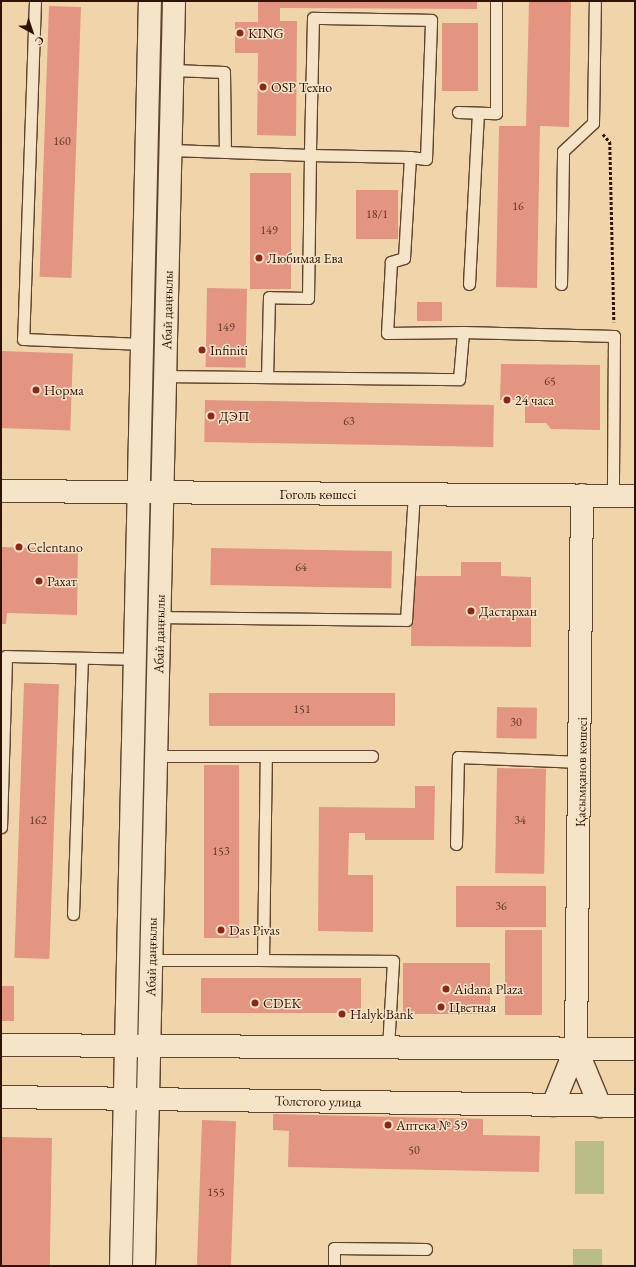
<!DOCTYPE html>
<meta charset="utf-8">
<style>
body{margin:0}
#map{position:relative;width:636px;height:1267px;overflow:hidden;background:#f0d5ab;font-family:"EB Garamond",serif}
div>[style]{position:absolute}
[style*='--x']{left:calc(var(--x)*1px);top:calc(var(--y)*1px);width:calc(var(--w)*1px);rotate:calc(var(--a)*1deg)}
.green>*{inset:0;background:#bbbd88;transform-origin:0 0}
.building>*{inset:0;background:#e39582;transform-origin:0 0}
.path>*{height:2.5px;margin-top:-1.25px;transform-origin:0;background:repeating-linear-gradient(90deg,#2e1305 0 3px,transparent 0 5px)}
.roads{filter:drop-shadow(1px 0 #5e442e) drop-shadow(-1px 0 #5e442e) drop-shadow(0 1px #5e442e) drop-shadow(0 -1px #5e442e)}
.lane>*{height:11px;margin:-5.5px;padding:0 5.5px;transform-origin:5.5px;border-radius:5.5px;background:#f5e4c8}
.street>*{height:22px;margin:-11px;padding:0 11px;transform-origin:11px;border-radius:11px;background:#f5e4c8}
.secondary>*{height:22px;margin:-11px;padding:0 11px;transform-origin:11px;border-radius:11px;background:#f5e4c8}
.dots>*{width:11px;height:11px;translate:-50% -50%;box-sizing:border-box;border:2px solid #f5e4c8;border-radius:50%}
span{translate:-50% -50%;white-space:nowrap;text-align:center;line-height:1.15;-webkit-text-stroke:3px #f5e4c8;paint-order:stroke}
.number-label{font-size:12px;color:#5b3424}
.number-label span{-webkit-text-stroke-width:0}
.poi-label{font-size:14px;color:#2e1305}
.left{translate:0 -50%;text-align:left}
.street-label{font-size:14px;color:#2e1305}
.frame{position:absolute;inset:0;border:2px solid #2e1305;pointer-events:none}
.north{position:absolute;left:12px;top:12px;width:40px;height:40px;-webkit-text-stroke:3px #f5e4c8;paint-order:stroke;rotate:140deg;font-size:11px;font-weight:700;line-height:16px;text-align:center;color:#2e1305}
.north::after{content:'';display:block;margin:auto;width:14px;height:18px;background:#2e1305;clip-path:polygon(50% 0,100% 100%,50% 72%,0 100%)}
</style>
<div id="map">
<div class="green">
<div style="left:575px;top:1141px;width:29px;height:53px"></div>
<div style="left:573px;top:1249px;width:29px;height:17px"></div>
</div>
<div class="building">
<div style="clip-path:polygon(258px 1px,477px 1px,477px 9px,280px 8px,280px 21px,297px 21px,296px 136px,257px 135px,258px 53px,235px 53px,235px 22px,258px 22px)"></div>
<div style="clip-path:polygon(529px 1px,571px 1px,569px 127px,540px 126px,537px 288px,496px 287px,499px 126px,526px 126px)"></div>
<div style="left:49px;top:6px;width:32px;height:271px;rotate:2deg"></div>
<div style="left:442px;top:23px;width:36px;height:68px"></div>
<div style="left:250px;top:173px;width:41px;height:116px"></div>
<div style="left:356px;top:190px;width:42px;height:49px"></div>
<div style="left:207px;top:288px;width:40px;height:79px;rotate:1deg"></div>
<div style="left:417px;top:302px;width:25px;height:19px"></div>
<div style="left:1px;top:351px;width:72px;height:77px;rotate:2deg"></div>
<div style="clip-path:polygon(501px 364px,600px 365px,600px 430px,551px 429px,546px 423px,525px 423px,525px 400px,500px 400px)"></div>
<div style="left:205px;top:400px;width:289px;height:42px;rotate:1deg"></div>
<div style="clip-path:polygon(1px 547px,78px 549px,77px 615px,7px 613px,6px 624px,1px 624px)"></div>
<div style="left:211px;top:548px;width:181px;height:37px;rotate:1deg"></div>
<div style="clip-path:polygon(461px 562px,501px 562px,501px 576px,531px 577px,531px 647px,411px 646px,412px 576px,461px 576px)"></div>
<div style="left:24px;top:683px;width:35px;height:275px;rotate:2deg"></div>
<div style="left:395px;top:693px;width:33px;height:186px;rotate:90deg"></div>
<div style="left:497px;top:707px;width:40px;height:31px;rotate:1deg"></div>
<div style="left:204px;top:765px;width:35px;height:173px"></div>
<div style="left:497px;top:768px;width:49px;height:105px;rotate:1deg"></div>
<div style="clip-path:polygon(415px 786px,435px 786px,434px 840px,365px 840px,365px 833px,349px 833px,348px 875px,373px 875px,373px 932px,318px 931px,319px 807px,415px 808px)"></div>
<div style="left:456px;top:886px;width:90px;height:41px"></div>
<div style="left:505px;top:930px;width:37px;height:85px"></div>
<div style="left:403px;top:963px;width:87px;height:51px"></div>
<div style="left:201px;top:978px;width:160px;height:35px"></div>
<div style="left:1px;top:986px;width:13px;height:35px"></div>
<div style="clip-path:polygon(273px 1114px,483px 1119px,483px 1135px,540px 1136px,539px 1172px,288px 1167px,289px 1131px,273px 1130px)"></div>
<div style="left:202px;top:1120px;width:34px;height:146px;rotate:2deg"></div>
<div style="left:1px;top:1137px;width:51px;height:129px;rotate:1deg"></div>
</div>
<div class="path">
<div style="--x:603;--y:134;--w:11;--a:49"></div>
<div style="--x:610;--y:142;--w:180;--a:88.7"></div>
</div>
<div class="roads">
<div class="lane">
<div style="--x:35;--y:1;--w:338;--a:92"></div>
<div style="--x:23;--y:339;--w:120;--a:2.4"></div>
<div style="--x:173;--y:70;--w:51;--a:2.2"></div>
<div style="--x:224;--y:72;--w:80;--a:89.3"></div>
<div style="--x:458;--y:112;--w:38;--a:2"></div>
<div style="--x:496;--y:113;--w:112;--a:-90"></div>
<div style="--x:171;--y:150;--w:139;--a:2.1"></div>
<div style="--x:310;--y:155;--w:100;--a:1.1"></div>
<div style="--x:410;--y:157;--w:16;--a:7"></div>
<div style="--x:426;--y:159;--w:139;--a:-87.9"></div>
<div style="--x:431;--y:20;--w:118;--a:-179"></div>
<div style="--x:313;--y:18;--w:137;--a:91.3"></div>
<div style="--x:310;--y:155;--w:143;--a:90.8"></div>
<div style="--x:308;--y:298;--w:39;--a:-179"></div>
<div style="--x:269;--y:297;--w:80;--a:91.4"></div>
<div style="--x:410;--y:157;--w:101;--a:93.4"></div>
<div style="--x:404;--y:258;--w:14;--a:163"></div>
<div style="--x:391;--y:262;--w:71;--a:93.2"></div>
<div style="--x:387;--y:333;--w:76;--a:-0.8"></div>
<div style="--x:469;--y:284;--w:171;--a:-87"></div>
<div style="--x:561;--y:284;--w:133;--a:-89.1"></div>
<div style="--x:563;--y:151;--w:41;--a:-43"></div>
<div style="--x:593;--y:123;--w:122;--a:-89.1"></div>
<div style="--x:165;--y:376;--w:294;--a:0.6"></div>
<div style="--x:459;--y:379;--w:47;--a:-85.1"></div>
<div style="--x:463;--y:332;--w:151;--a:1.5"></div>
<div style="--x:614;--y:336;--w:160;--a:90.4"></div>
<div style="--x:160;--y:617;--w:246;--a:0.7"></div>
<div style="--x:406;--y:620;--w:126;--a:-86.4"></div>
<div style="--x:156;--y:756;--w:216;--a:0"></div>
<div style="--x:1;--y:827;--w:171;--a:-88.3"></div>
<div style="--x:6;--y:656;--w:129;--a:1.3"></div>
<div style="--x:456;--y:844;--w:87;--a:-88.7"></div>
<div style="--x:458;--y:757;--w:123;--a:2.3"></div>
<div style="--x:73;--y:914;--w:256;--a:-88"></div>
<div style="--x:151;--y:960;--w:112;--a:0"></div>
<div style="--x:263;--y:960;--w:204;--a:-89.2"></div>
<div style="--x:263;--y:960;--w:130;--a:0.4"></div>
<div style="--x:393;--y:961;--w:87;--a:93.3"></div>
<div style="--x:334;--y:1266;--w:18;--a:-90"></div>
<div style="--x:334;--y:1248;--w:92;--a:0.6"></div>
</div>
<div class="street">
<div style="--x:1;--y:491;--w:634;--a:0.45"></div>
<div style="--x:1;--y:1045;--w:634;--a:0.36"></div>
<div style="--x:576;--y:1048;--w:63;--a:67.5"></div>
<div style="--x:1;--y:1097;--w:634;--a:0.81"></div>
<div style="--x:553;--y:1105;--w:61;--a:-68"></div>
<div style="--x:576;--y:1048;--w:553;--a:-89.38"></div>
</div>
<div class="secondary">
<div style="--x:121;--y:1266;--w:1265;--a:-88.69"></div>
<div style="--x:144;--y:1266;--w:1265;--a:-88.64"></div>
</div>
</div>
<div class="dots">
<div style="left:240px;top:33px;background:#8f2418"></div>
<div style="left:263px;top:87px;background:#8f2418"></div>
<div style="left:259px;top:258px;background:#8f2418"></div>
<div style="left:202px;top:350px;background:#8f2418"></div>
<div style="left:36px;top:390px;background:#8f2418"></div>
<div style="left:507px;top:400px;background:#8f2418"></div>
<div style="left:211px;top:416px;background:#8f2418"></div>
<div style="left:19px;top:547px;background:#8f2418"></div>
<div style="left:39px;top:581px;background:#8f2418"></div>
<div style="left:471px;top:611px;background:#8f2418"></div>
<div style="left:221px;top:930px;background:#8f2418"></div>
<div style="left:446px;top:989px;background:#8f2418"></div>
<div style="left:255px;top:1003px;background:#8f2418"></div>
<div style="left:441px;top:1007px;background:#8f2418"></div>
<div style="left:342px;top:1014px;background:#8f2418"></div>
<div style="left:388px;top:1125px;background:#8f2418"></div>
</div>
<div class="number-label">
<span style="left:62px;top:142px">160</span>
<span style="left:518px;top:207px">16</span>
<span style="left:377px;top:215px">18/1</span>
<span style="left:269px;top:231px">149</span>
<span style="left:226px;top:328px">149</span>
<span style="left:550px;top:382px">65</span>
<span style="left:349px;top:422px">63</span>
<span style="left:301px;top:568px">64</span>
<span style="left:302px;top:710px">151</span>
<span style="left:516px;top:723px">30</span>
<span style="left:38px;top:821px">162</span>
<span style="left:520px;top:821px">34</span>
<span style="left:221px;top:852px">153</span>
<span style="left:501px;top:907px">36</span>
<span style="left:414px;top:1151px">50</span>
<span style="left:216px;top:1193px">155</span>
</div>
<div class="poi-label">
<span class="left" style="left:248px;top:33px">KING</span>
<span class="left" style="left:271px;top:87px">OSP Техно</span>
<span class="left" style="left:267px;top:258px">Любимая Ева</span>
<span class="left" style="left:210px;top:350px">Infiniti</span>
<span class="left" style="left:44px;top:390px">Норма</span>
<span class="left" style="left:515px;top:400px">24 часа</span>
<span class="left" style="left:219px;top:416px">ДЭП</span>
<span class="left" style="left:27px;top:547px">Celentano</span>
<span class="left" style="left:47px;top:581px">Рахат</span>
<span class="left" style="left:479px;top:611px">Дастархан</span>
<span class="left" style="left:229px;top:930px">Das Pivas</span>
<span class="left" style="left:454px;top:989px">Aidana Plaza</span>
<span class="left" style="left:263px;top:1003px">CDEK</span>
<span class="left" style="left:449px;top:1007px">Цветная</span>
<span class="left" style="left:350px;top:1014px">Halyk Bank</span>
<span class="left" style="left:396px;top:1125px">Аптека № 59</span>
</div>
<div class="street-label">
<span style="left:167px;top:310px;rotate:-89deg">Абай даңғылы</span>
<span style="left:318px;top:494px">Гоголь көшесі</span>
<span style="left:159px;top:634px;rotate:-89deg">Абай даңғылы</span>
<span style="left:581px;top:772px;rotate:-89deg">Қасымқанов көшесі</span>
<span style="left:151px;top:957px;rotate:-89deg">Абай даңғылы</span>
<span style="left:318px;top:1101px;rotate:1deg">Толстого улица</span>
</div>
<div class="frame"></div>
<div class="north">С</div>
</div>
